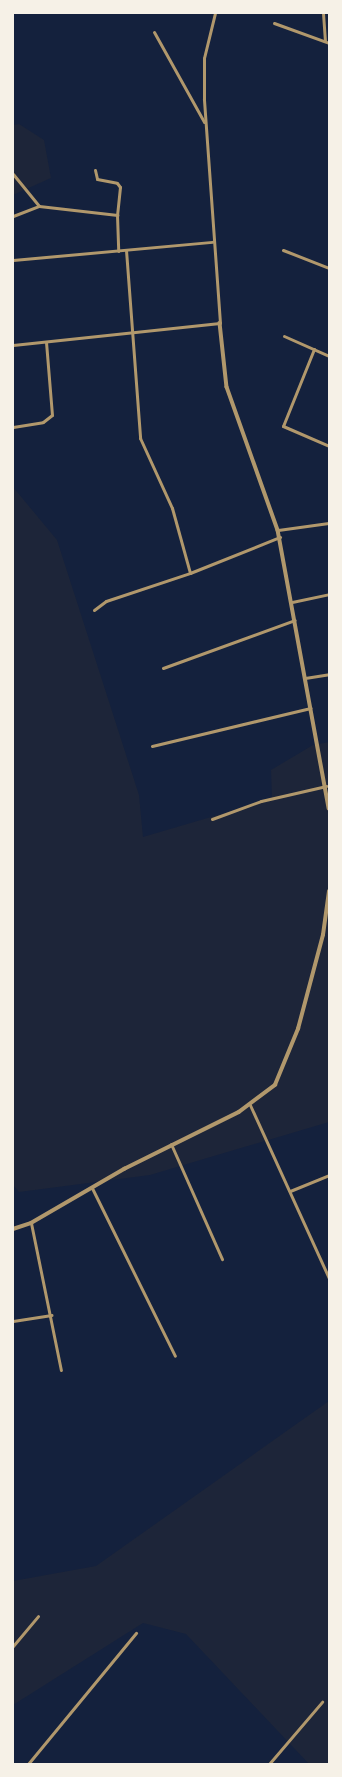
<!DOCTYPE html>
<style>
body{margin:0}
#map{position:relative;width:342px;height:1777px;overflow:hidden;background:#14213d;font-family:"Roboto Condensed",sans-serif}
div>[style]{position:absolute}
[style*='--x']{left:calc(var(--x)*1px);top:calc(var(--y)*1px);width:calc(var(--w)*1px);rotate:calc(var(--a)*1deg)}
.green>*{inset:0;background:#1d2539}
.minor>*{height:3px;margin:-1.5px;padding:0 1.5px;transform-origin:1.5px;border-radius:1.5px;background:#b1986c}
.tertiary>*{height:3.5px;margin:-1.75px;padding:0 1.75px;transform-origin:1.75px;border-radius:1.75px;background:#b1986c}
span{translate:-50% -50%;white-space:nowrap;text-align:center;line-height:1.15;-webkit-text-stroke:4px #f6f1e7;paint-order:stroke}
.frame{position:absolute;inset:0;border:14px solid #f6f1e7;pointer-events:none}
</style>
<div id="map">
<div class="green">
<div style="clip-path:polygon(19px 124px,44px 140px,51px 178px,13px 195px,13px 125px)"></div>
<div style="clip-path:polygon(13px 487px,57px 540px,139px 795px,143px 837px,272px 799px,271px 770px,313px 745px,329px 742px,329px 1122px,150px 1175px,19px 1192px,13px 1185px)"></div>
<div style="clip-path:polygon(329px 1401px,329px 1764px,309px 1764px,186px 1634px,143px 1623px,13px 1705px,13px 1581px,96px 1566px)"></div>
</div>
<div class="minor">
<div style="--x:323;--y:13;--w:28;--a:86"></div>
<div style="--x:274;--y:23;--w:59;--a:20"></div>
<div style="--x:154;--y:32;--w:103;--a:60.9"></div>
<div style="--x:95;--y:170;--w:9;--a:77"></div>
<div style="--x:97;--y:179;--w:20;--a:11"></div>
<div style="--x:117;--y:183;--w:5;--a:53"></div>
<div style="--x:120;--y:187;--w:28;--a:96"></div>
<div style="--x:13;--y:174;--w:41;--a:50.9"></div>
<div style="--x:39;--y:206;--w:79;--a:6.6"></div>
<div style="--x:117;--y:215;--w:36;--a:88"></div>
<div style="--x:13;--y:216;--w:28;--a:-21"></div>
<div style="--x:126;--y:250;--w:189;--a:85.7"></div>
<div style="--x:140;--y:438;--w:77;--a:65.4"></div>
<div style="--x:172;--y:508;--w:67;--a:74.5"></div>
<div style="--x:283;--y:250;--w:49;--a:21.4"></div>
<div style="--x:13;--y:260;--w:200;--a:-5.2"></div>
<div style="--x:284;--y:336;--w:49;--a:24"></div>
<div style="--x:13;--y:345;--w:208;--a:-6.1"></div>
<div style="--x:220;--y:323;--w:225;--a:-94.1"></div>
<div style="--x:204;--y:99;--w:41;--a:-90"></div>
<div style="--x:204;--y:58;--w:46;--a:-76.3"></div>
<div style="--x:314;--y:349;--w:83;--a:111.9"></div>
<div style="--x:283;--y:426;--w:50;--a:23.5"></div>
<div style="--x:13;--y:427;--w:30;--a:-9"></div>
<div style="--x:43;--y:422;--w:11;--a:-38"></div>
<div style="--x:52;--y:415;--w:73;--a:-94.7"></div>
<div style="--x:278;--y:530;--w:51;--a:-7.8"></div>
<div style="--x:292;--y:602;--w:38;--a:-12"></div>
<div style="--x:94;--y:610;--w:15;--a:-37"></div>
<div style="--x:106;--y:601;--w:89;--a:-18.4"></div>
<div style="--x:190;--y:573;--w:97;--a:-21.8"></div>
<div style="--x:163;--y:668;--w:140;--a:-20"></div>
<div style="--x:305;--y:678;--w:24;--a:-9"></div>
<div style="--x:152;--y:746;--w:163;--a:-13.5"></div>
<div style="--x:212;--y:819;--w:52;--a:-20.2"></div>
<div style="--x:261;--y:801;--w:67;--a:-13"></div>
<div style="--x:250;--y:1105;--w:190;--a:65.5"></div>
<div style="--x:171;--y:1144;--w:126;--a:66.1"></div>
<div style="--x:92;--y:1188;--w:187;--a:63.7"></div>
<div style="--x:290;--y:1191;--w:42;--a:-22.3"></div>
<div style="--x:31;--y:1223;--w:150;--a:78.5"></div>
<div style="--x:13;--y:1321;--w:39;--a:-9"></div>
<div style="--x:13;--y:1646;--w:39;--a:-50"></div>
<div style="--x:28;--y:1764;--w:170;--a:-50.5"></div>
<div style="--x:269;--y:1764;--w:82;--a:-49.5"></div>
</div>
<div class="tertiary">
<div style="--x:220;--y:323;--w:64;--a:83.8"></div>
<div style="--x:227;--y:387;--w:152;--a:70.4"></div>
<div style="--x:278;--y:530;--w:283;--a:79.6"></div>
<div style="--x:13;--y:1229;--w:19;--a:-18"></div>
<div style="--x:31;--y:1223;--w:108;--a:-30.1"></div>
<div style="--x:124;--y:1169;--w:128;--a:-26.4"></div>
<div style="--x:239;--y:1112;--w:45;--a:-36.9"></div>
<div style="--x:275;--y:1085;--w:61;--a:-67.7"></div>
<div style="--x:298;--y:1029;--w:97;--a:-75.1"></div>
<div style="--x:323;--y:935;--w:44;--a:-82.2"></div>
</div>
<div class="frame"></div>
</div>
